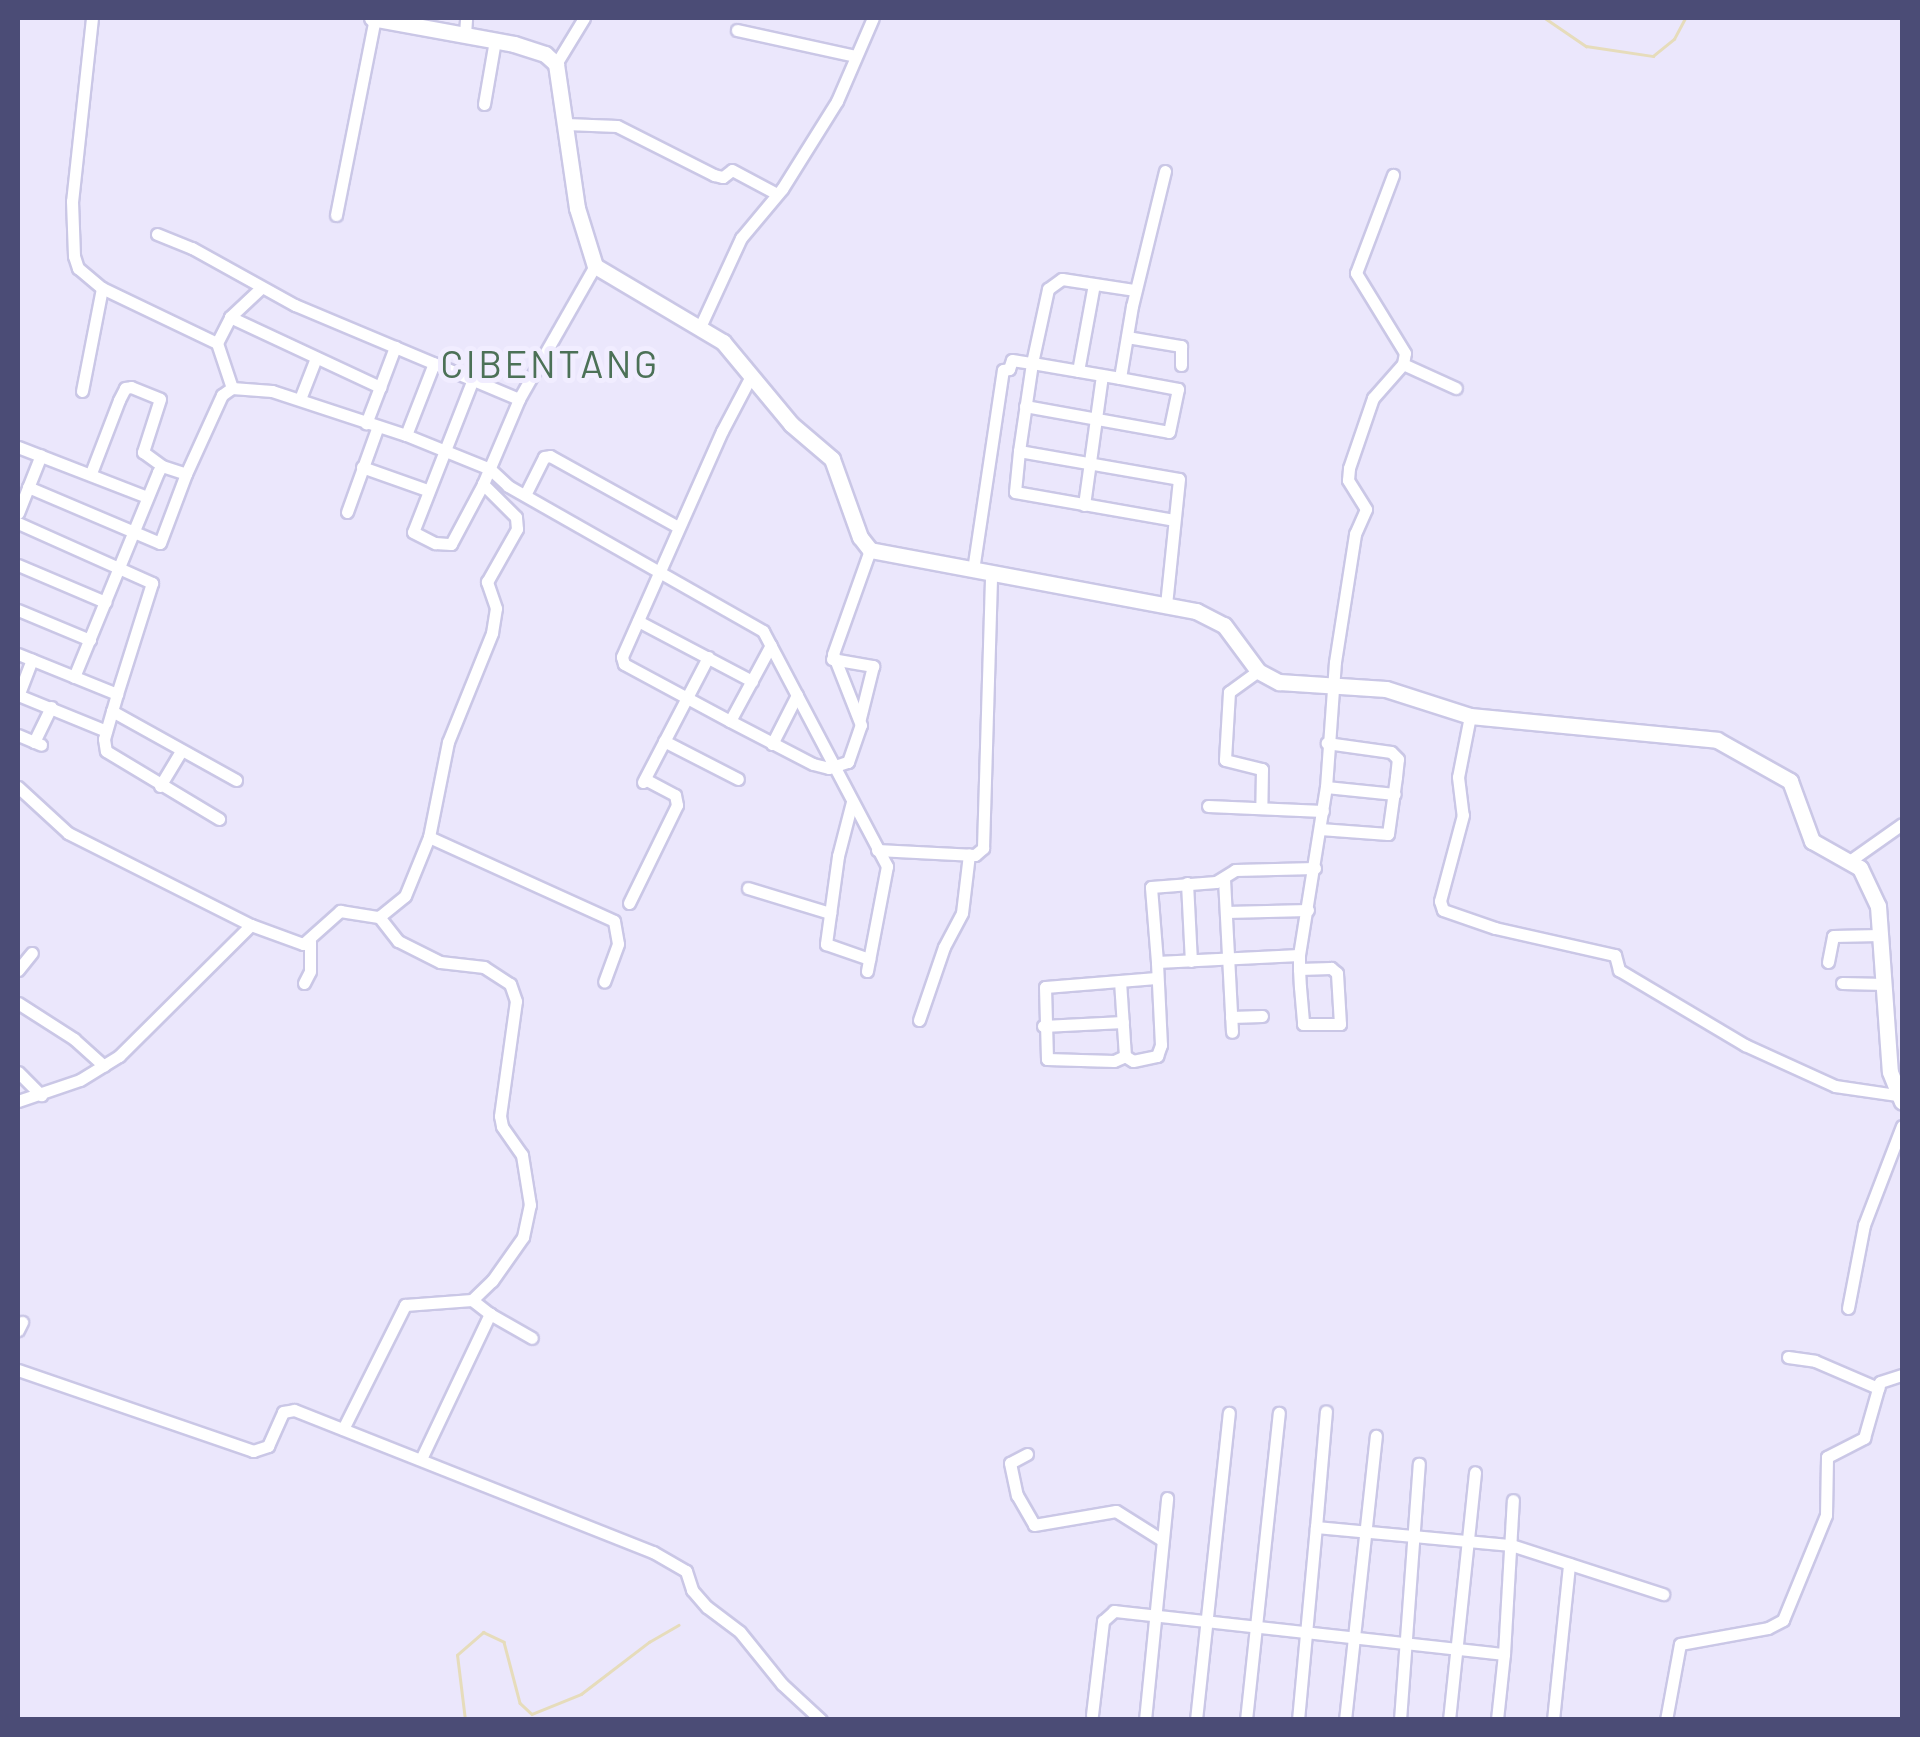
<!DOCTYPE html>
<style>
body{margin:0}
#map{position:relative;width:1920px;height:1737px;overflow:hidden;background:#ebe7fc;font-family:Barlow,sans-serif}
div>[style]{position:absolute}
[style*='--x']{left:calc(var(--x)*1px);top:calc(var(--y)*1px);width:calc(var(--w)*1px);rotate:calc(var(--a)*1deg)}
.stream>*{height:2.5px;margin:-1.25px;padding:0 1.25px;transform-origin:1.25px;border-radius:1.25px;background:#e6dcbb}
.roads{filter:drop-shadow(2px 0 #cac7e6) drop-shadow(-2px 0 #cac7e6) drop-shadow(0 2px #cac7e6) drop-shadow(0 -2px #cac7e6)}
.minor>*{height:11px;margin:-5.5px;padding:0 5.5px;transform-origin:5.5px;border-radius:5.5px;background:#fff}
.tertiary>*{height:15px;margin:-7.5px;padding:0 7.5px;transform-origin:7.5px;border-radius:7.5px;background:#fff}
span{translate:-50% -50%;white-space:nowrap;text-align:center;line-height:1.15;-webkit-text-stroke:10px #f1edff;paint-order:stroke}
.quarter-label{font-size:38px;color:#4c7157;letter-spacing:2.5px}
.frame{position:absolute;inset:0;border:20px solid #4b4c76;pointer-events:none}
</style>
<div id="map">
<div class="stream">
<div style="--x:1545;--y:18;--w:50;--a:34.3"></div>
<div style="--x:1586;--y:46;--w:68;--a:8.5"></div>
<div style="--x:1653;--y:56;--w:27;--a:-39"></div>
<div style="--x:1674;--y:39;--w:24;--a:-62"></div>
<div style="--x:465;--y:1720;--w:65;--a:-97"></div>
<div style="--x:457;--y:1655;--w:35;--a:-41"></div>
<div style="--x:483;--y:1632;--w:23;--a:25"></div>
<div style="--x:504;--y:1642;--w:63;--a:75.3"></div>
<div style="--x:520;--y:1703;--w:16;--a:43"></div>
<div style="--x:532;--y:1714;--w:53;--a:-22.2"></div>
<div style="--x:581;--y:1694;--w:86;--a:-37.4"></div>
<div style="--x:649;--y:1642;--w:34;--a:-30"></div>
</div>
<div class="roads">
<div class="minor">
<div style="--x:92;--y:18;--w:184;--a:96.2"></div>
<div style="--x:72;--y:201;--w:55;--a:87.9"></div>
<div style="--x:74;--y:256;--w:13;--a:72"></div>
<div style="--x:78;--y:268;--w:31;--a:40"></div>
<div style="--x:102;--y:288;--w:127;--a:25.6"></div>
<div style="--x:217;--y:343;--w:47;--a:71.6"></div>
<div style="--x:737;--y:30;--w:121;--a:12.4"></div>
<div style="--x:465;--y:34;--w:16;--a:-86"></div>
<div style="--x:556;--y:64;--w:54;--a:-58.7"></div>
<div style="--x:484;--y:104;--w:65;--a:-80.2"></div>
<div style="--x:566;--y:124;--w:51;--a:2.2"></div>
<div style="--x:617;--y:126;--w:109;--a:26.8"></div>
<div style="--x:714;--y:175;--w:9;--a:13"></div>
<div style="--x:723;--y:177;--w:11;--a:-38"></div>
<div style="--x:732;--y:170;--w:51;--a:28.1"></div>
<div style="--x:1165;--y:171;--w:139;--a:103.7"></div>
<div style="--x:1132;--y:306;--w:73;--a:99.5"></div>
<div style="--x:1120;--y:378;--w:89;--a:-170.3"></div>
<div style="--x:1032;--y:363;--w:89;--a:98.4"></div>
<div style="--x:1019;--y:451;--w:162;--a:9.9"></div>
<div style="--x:1179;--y:479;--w:127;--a:95.9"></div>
<div style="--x:336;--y:215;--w:201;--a:-78.8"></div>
<div style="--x:157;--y:234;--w:38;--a:22"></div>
<div style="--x:192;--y:248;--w:118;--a:29"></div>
<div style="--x:295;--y:305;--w:243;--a:22.8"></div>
<div style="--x:230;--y:317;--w:166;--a:25"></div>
<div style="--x:380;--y:387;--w:39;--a:111"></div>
<div style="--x:700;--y:327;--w:98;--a:-65.3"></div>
<div style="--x:741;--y:238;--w:64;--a:-50.1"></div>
<div style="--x:782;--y:189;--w:104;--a:-58"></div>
<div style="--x:837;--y:101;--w:90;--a:-66.6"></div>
<div style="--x:1127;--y:337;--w:55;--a:9.5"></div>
<div style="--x:1181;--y:346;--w:19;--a:90"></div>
<div style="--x:217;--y:343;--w:29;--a:-63"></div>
<div style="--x:230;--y:317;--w:42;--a:-43.1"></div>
<div style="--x:1403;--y:364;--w:58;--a:24.4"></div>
<div style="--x:1078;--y:371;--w:88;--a:-79.6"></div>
<div style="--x:750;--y:378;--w:60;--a:117.8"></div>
<div style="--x:722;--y:431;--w:247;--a:113.9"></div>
<div style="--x:622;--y:657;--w:7;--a:74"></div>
<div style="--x:624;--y:664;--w:120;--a:28.3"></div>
<div style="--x:730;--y:721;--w:86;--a:-61.7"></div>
<div style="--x:473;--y:379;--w:164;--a:111.4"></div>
<div style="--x:413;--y:532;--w:25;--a:27"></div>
<div style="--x:435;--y:543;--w:16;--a:4"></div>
<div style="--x:451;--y:544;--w:68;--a:-61.9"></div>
<div style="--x:380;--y:387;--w:43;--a:-69.4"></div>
<div style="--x:82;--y:391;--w:105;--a:-79"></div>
<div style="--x:300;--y:399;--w:44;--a:-68.7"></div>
<div style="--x:1025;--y:406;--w:146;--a:10.2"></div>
<div style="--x:1169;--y:432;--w:44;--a:-78.2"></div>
<div style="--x:1178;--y:389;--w:59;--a:-169.3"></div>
<div style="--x:406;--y:435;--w:77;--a:-68.7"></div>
<div style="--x:18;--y:447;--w:138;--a:21.2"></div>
<div style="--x:1019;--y:451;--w:41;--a:95.6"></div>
<div style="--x:1015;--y:492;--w:161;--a:10"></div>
<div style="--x:362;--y:467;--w:69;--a:19.5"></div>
<div style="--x:91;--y:473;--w:78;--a:-69"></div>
<div style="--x:119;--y:400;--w:13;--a:-63"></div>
<div style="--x:125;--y:388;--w:6;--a:-9"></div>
<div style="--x:131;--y:387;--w:31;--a:22"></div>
<div style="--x:160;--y:399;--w:56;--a:107.8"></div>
<div style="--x:143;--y:452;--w:24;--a:36"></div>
<div style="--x:28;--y:487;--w:143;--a:23"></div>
<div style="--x:160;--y:543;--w:74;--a:-69.4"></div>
<div style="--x:525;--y:495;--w:42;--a:-63.4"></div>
<div style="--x:544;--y:457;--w:6;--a:-9"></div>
<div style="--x:550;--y:456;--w:146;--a:29"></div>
<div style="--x:1084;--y:505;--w:131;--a:-82.1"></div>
<div style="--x:347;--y:512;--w:91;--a:-70.2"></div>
<div style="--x:18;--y:513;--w:62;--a:-68.4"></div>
<div style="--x:18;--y:523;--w:147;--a:24.1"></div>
<div style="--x:152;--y:583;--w:116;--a:107.5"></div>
<div style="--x:18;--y:565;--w:95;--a:23"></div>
<div style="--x:973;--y:570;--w:202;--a:-81.5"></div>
<div style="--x:1003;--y:370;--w:6;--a:-9"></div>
<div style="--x:1009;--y:369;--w:9;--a:-72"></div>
<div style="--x:1012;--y:360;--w:20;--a:9"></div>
<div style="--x:1032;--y:363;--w:76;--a:-77.8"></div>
<div style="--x:1048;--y:289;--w:17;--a:-36"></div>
<div style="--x:1062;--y:279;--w:74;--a:8.6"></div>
<div style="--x:18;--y:610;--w:78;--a:22.6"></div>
<div style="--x:638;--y:621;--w:129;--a:27.8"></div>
<div style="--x:18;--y:654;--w:107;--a:22"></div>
<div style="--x:117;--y:694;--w:18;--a:106"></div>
<div style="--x:112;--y:711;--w:142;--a:29.1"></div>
<div style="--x:832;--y:659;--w:42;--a:9.7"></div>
<div style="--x:873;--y:666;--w:54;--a:104"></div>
<div style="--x:1258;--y:671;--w:36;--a:144"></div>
<div style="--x:1229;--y:692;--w:68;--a:93.4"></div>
<div style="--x:1225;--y:760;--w:38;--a:14"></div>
<div style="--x:1262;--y:769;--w:39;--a:91"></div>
<div style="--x:74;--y:677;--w:222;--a:-67.7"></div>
<div style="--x:158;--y:472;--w:7;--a:-56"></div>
<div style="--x:162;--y:466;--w:25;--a:18"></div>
<div style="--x:186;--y:474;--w:87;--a:-65.5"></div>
<div style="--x:222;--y:395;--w:12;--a:-35"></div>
<div style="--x:232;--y:388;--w:40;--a:4.3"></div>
<div style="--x:272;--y:391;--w:141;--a:18.2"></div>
<div style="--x:406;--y:435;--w:91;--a:22"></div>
<div style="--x:490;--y:469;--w:25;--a:43"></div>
<div style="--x:508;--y:486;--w:293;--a:29.6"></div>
<div style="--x:763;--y:631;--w:266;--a:62.2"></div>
<div style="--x:887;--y:866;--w:107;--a:100.8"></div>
<div style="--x:18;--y:695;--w:95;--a:22.2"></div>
<div style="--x:18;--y:696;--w:39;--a:-69"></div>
<div style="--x:112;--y:711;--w:29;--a:106"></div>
<div style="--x:104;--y:739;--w:12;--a:81"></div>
<div style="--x:106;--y:751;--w:132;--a:31"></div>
<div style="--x:1470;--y:716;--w:62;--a:101.1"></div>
<div style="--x:1458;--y:777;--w:38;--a:83"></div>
<div style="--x:1463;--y:815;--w:89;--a:105"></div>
<div style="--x:1440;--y:901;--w:9;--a:72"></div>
<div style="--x:1443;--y:910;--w:55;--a:19.1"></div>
<div style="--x:1495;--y:928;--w:123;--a:12.7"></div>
<div style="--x:1615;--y:955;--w:16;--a:75"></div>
<div style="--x:1619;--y:970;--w:147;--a:30.8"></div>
<div style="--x:1745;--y:1045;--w:99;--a:24.5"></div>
<div style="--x:1835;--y:1086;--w:63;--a:8.3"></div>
<div style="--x:730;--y:721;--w:93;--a:27.4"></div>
<div style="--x:813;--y:764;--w:16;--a:14"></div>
<div style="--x:829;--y:768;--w:20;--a:-18"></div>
<div style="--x:848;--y:762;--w:39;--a:-71"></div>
<div style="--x:861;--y:725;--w:76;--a:-111.5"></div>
<div style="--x:833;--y:654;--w:110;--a:-70.4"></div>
<div style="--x:18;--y:735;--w:25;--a:23"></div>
<div style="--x:664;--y:741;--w:83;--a:27.2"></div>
<div style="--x:34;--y:742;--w:39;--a:-64"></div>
<div style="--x:772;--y:744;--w:55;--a:-63"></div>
<div style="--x:643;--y:782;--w:141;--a:-62.5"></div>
<div style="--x:160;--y:786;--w:41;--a:-59"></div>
<div style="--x:18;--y:787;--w:68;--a:42.6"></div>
<div style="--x:68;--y:833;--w:205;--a:26.7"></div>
<div style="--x:1326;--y:787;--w:69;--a:5.8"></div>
<div style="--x:852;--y:802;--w:56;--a:104.5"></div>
<div style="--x:838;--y:856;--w:89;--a:97.8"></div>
<div style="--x:826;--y:944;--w:46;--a:19.2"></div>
<div style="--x:1208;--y:806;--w:115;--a:2.5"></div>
<div style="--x:1320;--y:829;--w:68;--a:4.2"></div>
<div style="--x:1388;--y:834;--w:58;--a:-82"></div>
<div style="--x:1396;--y:777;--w:18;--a:-84"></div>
<div style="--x:1398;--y:759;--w:10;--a:-135"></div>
<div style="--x:1391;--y:752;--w:65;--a:-172"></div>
<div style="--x:429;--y:837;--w:203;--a:24.4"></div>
<div style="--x:614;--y:921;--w:23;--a:80"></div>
<div style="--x:618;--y:944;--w:40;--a:110.2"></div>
<div style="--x:877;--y:850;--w:98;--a:2.9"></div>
<div style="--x:975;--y:855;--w:11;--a:-41"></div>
<div style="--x:983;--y:848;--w:274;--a:-88.3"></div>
<div style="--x:1851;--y:860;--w:62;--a:-35.2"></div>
<div style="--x:1224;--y:879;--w:153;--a:87"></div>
<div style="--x:1187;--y:883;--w:78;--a:87.1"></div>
<div style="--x:748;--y:888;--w:86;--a:17"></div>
<div style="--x:629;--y:903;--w:109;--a:-63.9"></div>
<div style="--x:677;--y:805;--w:10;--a:-101"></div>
<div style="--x:675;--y:795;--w:34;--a:-152"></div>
<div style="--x:1226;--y:912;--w:82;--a:-1.4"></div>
<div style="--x:1299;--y:955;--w:14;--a:90"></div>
<div style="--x:1299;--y:969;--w:18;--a:87"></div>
<div style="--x:1300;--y:987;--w:37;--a:85"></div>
<div style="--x:1303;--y:1024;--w:37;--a:0"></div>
<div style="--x:1340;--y:1024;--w:51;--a:-93.4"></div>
<div style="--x:1337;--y:973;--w:8;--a:-140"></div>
<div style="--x:1331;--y:968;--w:32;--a:178"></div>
<div style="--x:1157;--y:962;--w:75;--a:-94.6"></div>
<div style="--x:1151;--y:887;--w:65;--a:-4.4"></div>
<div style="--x:1216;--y:882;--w:22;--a:-32"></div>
<div style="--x:1235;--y:870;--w:80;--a:-1.4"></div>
<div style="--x:1828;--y:962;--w:26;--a:-79"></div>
<div style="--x:1833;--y:936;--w:47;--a:-1.2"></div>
<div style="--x:18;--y:970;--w:22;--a:-51"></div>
<div style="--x:1156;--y:978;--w:111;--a:175.4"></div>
<div style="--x:1045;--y:987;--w:72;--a:88.4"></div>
<div style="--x:1047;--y:1059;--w:67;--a:1.7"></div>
<div style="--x:1114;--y:1061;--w:12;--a:-24"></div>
<div style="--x:1125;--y:1056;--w:9;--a:32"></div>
<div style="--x:1133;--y:1061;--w:25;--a:-12"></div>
<div style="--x:1157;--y:1056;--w:12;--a:-70"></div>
<div style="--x:1161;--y:1045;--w:83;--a:-92.8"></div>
<div style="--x:1157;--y:962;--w:142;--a:-2.8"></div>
<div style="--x:1299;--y:955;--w:170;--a:-80.9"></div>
<div style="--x:1326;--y:787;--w:125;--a:-85.9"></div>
<div style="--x:1335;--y:662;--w:130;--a:-81.1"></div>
<div style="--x:1355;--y:534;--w:27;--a:-66"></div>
<div style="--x:1366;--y:509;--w:34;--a:-122"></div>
<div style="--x:1348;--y:480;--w:12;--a:-85"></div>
<div style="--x:1349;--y:468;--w:74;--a:-71.1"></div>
<div style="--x:1373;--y:398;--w:45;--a:-48.6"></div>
<div style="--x:1403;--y:364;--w:11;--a:-80"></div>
<div style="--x:1405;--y:353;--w:94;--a:-121.5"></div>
<div style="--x:1356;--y:273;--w:105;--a:-69.3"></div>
<div style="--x:1120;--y:981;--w:75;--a:86.2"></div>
<div style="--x:304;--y:983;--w:13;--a:-63"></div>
<div style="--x:310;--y:971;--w:30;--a:-90"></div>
<div style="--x:1842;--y:983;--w:42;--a:1.4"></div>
<div style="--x:18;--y:1003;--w:67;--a:32.7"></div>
<div style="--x:74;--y:1039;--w:40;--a:42"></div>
<div style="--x:1231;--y:1017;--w:31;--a:-2"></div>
<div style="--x:919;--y:1020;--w:77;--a:-71.1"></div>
<div style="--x:944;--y:947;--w:38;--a:-62"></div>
<div style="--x:962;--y:913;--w:59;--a:-83.2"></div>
<div style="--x:1043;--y:1026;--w:80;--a:-2.9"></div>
<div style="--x:18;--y:1072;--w:33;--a:45"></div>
<div style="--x:18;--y:1101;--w:65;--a:-18.7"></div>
<div style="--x:80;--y:1080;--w:46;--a:-31.6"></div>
<div style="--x:119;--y:1056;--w:186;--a:-44.8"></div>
<div style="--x:251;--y:925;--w:55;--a:20.1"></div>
<div style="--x:303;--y:944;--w:50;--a:-41.7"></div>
<div style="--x:340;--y:911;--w:39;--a:9"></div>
<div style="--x:379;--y:917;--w:33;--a:-39"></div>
<div style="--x:405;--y:896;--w:64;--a:-67.9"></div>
<div style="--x:429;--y:837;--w:97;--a:-78.7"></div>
<div style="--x:448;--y:742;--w:118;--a:-68"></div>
<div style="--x:492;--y:633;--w:25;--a:-81"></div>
<div style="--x:496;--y:608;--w:28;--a:-109"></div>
<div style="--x:487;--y:582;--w:61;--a:-60.5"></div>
<div style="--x:517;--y:529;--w:12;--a:-95"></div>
<div style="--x:516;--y:517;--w:47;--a:-135"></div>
<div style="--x:483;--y:484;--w:92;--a:-67"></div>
<div style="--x:519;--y:399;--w:153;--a:-60.3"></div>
<div style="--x:1848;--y:1308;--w:85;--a:-79.1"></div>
<div style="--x:1864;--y:1225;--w:106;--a:-69"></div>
<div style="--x:490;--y:1314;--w:48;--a:29.7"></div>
<div style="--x:18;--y:1330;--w:9;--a:-63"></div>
<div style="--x:1788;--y:1357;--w:27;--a:8"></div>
<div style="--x:1815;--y:1361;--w:69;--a:23.2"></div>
<div style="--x:18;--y:1370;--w:249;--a:19"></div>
<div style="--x:253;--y:1451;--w:16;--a:-18"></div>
<div style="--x:268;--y:1446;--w:37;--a:-66"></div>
<div style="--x:283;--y:1412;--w:11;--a:-10"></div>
<div style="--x:294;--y:1410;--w:386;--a:21.6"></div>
<div style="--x:653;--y:1552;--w:38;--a:30"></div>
<div style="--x:686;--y:1571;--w:20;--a:72"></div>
<div style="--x:692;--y:1590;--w:23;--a:49"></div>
<div style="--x:707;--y:1607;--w:41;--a:37.1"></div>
<div style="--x:740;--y:1632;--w:67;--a:51.1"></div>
<div style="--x:782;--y:1684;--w:53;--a:42.7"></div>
<div style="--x:343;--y:1429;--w:139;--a:-63.4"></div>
<div style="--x:405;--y:1305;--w:67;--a:-4.3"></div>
<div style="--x:472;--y:1300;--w:28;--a:-44"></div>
<div style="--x:492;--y:1281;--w:54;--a:-54.8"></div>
<div style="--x:523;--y:1237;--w:33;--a:-78"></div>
<div style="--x:530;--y:1205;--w:51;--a:-99.1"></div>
<div style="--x:522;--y:1155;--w:35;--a:-125"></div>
<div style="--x:502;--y:1126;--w:10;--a:-101"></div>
<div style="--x:500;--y:1116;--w:116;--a:-82.1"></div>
<div style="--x:516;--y:1001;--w:18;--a:-109"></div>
<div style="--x:510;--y:984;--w:31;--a:-147"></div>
<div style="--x:484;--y:967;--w:44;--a:-173.5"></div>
<div style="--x:440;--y:962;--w:47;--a:-153.4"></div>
<div style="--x:398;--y:941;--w:31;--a:-128"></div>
<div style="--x:1027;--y:1454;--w:19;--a:152"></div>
<div style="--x:1010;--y:1463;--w:33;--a:78"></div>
<div style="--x:1017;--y:1495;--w:34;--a:60"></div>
<div style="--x:1034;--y:1525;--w:83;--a:-9.7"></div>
<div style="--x:1116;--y:1511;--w:54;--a:32.2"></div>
<div style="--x:421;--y:1459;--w:161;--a:-64.6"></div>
<div style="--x:490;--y:1314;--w:23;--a:-142"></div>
<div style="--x:1316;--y:1527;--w:116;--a:-85.1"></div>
<div style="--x:1504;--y:1654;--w:154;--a:-86.7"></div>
<div style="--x:1092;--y:1715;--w:95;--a:-83.3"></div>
<div style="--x:1103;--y:1621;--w:15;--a:-42"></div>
<div style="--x:1114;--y:1611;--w:392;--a:6.3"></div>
<div style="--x:1504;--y:1654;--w:66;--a:96.1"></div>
<div style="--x:1145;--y:1720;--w:223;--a:-84.3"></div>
<div style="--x:1196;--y:1720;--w:309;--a:-83.9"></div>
<div style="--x:1246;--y:1720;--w:309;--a:-83.9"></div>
<div style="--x:1298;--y:1720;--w:194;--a:-84.7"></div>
<div style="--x:1316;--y:1527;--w:196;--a:5.3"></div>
<div style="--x:1511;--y:1545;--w:160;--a:17.9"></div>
<div style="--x:1345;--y:1720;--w:286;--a:-83.8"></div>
<div style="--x:1400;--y:1720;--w:257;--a:-85.8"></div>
<div style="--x:1449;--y:1720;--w:249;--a:-84"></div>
<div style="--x:1553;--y:1720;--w:157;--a:-84.1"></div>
<div style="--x:1666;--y:1720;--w:77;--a:-79.6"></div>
<div style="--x:1680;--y:1644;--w:89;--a:-10.3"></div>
<div style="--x:1768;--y:1628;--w:17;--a:-28"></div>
<div style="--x:1783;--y:1620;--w:113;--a:-67.7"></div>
<div style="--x:1826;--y:1515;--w:58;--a:-89"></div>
<div style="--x:1827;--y:1457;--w:42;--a:-27.2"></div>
<div style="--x:1864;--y:1438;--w:58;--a:-74.1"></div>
<div style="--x:1880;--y:1382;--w:23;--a:-18"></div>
</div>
<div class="tertiary">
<div style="--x:372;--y:18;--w:144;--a:10.4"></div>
<div style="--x:514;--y:44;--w:33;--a:18"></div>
<div style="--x:545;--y:54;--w:15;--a:42"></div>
<div style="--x:556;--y:64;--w:146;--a:81.7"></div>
<div style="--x:577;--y:208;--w:61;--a:72.8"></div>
<div style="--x:595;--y:266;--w:149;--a:30.7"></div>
<div style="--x:723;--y:342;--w:107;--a:50.3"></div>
<div style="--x:791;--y:424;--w:54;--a:40.5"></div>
<div style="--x:832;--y:459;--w:83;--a:70.3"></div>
<div style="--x:860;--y:537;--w:16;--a:52"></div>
<div style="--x:870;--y:550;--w:332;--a:10.6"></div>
<div style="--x:1196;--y:611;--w:31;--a:27"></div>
<div style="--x:1224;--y:625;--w:57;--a:53.5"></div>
<div style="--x:1258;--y:671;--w:24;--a:28"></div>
<div style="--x:1279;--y:682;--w:107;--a:3.7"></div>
<div style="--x:1386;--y:689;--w:88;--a:17.8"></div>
<div style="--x:1470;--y:716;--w:248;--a:5.5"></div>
<div style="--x:1717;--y:740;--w:84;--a:29.3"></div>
<div style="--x:1790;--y:781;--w:64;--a:69.9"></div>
<div style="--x:1812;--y:841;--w:55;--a:29.4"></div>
<div style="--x:1860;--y:868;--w:42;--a:64.7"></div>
<div style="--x:1878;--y:906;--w:166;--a:85.9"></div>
<div style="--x:1890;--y:1072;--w:32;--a:68"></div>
</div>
</div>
<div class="quarter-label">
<span style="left:550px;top:364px">CIBENTANG</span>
</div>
<div class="frame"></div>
</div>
